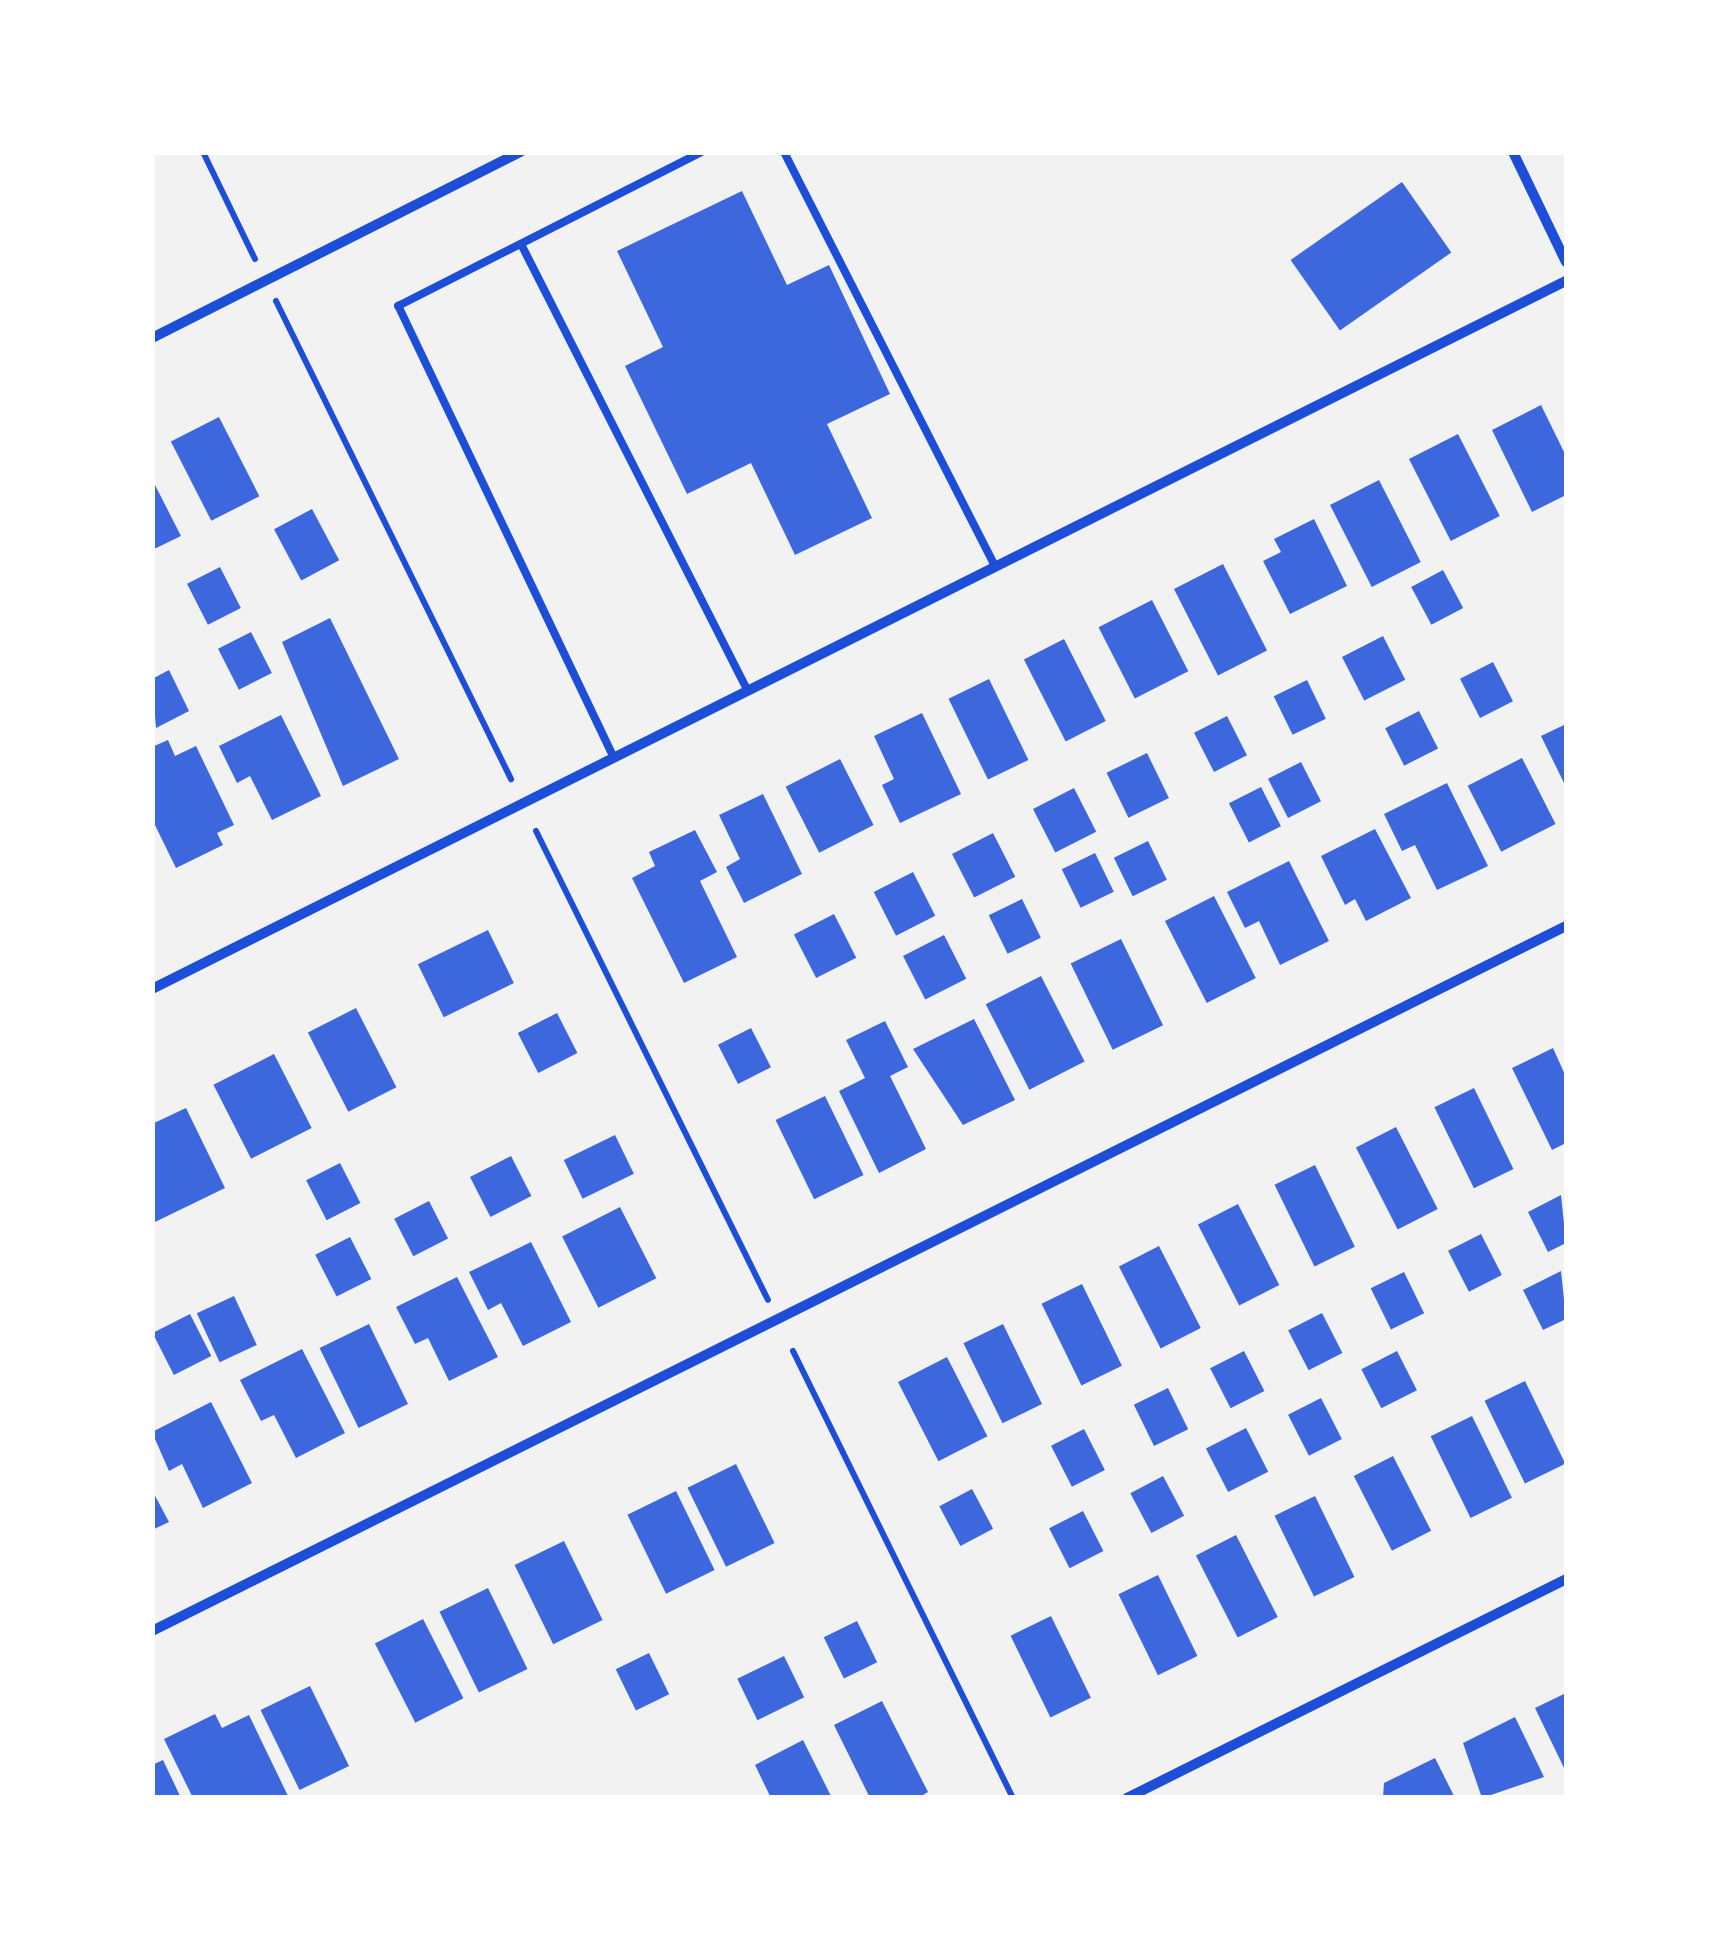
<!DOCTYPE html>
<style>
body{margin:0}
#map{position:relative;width:1719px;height:1950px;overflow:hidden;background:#f2f2f2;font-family:Raleway,sans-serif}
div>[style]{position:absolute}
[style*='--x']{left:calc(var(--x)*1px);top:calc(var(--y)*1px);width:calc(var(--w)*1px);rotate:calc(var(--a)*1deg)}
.building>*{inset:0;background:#3d67dc;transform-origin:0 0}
.path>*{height:6px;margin:-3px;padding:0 3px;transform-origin:3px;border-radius:3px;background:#1d4ed8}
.service>*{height:8px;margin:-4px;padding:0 4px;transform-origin:4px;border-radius:4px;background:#1d4ed8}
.minor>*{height:10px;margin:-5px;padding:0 5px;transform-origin:5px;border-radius:5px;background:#1d4ed8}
span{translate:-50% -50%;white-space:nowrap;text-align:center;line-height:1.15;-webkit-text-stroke:9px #fff;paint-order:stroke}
.frame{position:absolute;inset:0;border:155px solid #fff;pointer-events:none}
</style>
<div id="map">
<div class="building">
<div style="left:1402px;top:182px;width:86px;height:136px;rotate:55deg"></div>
<div style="clip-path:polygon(742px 191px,787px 285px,829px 265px,890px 394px,827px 424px,872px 518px,795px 555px,751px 463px,687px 494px,625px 366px,663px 347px,617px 251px)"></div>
<div style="clip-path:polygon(1541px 405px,1566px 456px,1566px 495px,1532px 512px,1492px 430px)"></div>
<div style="left:219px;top:417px;width:89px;height:54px;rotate:63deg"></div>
<div style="left:1458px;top:434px;width:92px;height:55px;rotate:63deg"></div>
<div style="clip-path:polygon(152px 479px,181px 536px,152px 550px)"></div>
<div style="left:1379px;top:480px;width:92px;height:55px;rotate:63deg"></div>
<div style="left:312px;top:509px;width:58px;height:43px;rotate:62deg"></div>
<div style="clip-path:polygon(1314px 519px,1347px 586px,1290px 614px,1263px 561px,1281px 552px,1274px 539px)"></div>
<div style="left:1223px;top:564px;width:97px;height:55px;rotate:63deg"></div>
<div style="left:220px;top:567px;width:46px;height:37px;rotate:63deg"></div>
<div style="left:1443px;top:570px;width:43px;height:36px;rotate:62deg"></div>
<div style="left:1152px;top:600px;width:80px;height:60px;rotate:63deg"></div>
<div style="clip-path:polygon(330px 618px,399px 759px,343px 786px,282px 642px)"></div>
<div style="left:251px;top:632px;width:46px;height:37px;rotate:63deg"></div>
<div style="left:1383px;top:636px;width:49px;height:46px;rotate:63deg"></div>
<div style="left:1064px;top:639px;width:92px;height:45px;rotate:63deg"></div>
<div style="left:1493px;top:662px;width:44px;height:37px;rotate:63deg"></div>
<div style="clip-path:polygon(169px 670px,189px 711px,156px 728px,152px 679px)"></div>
<div style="left:989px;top:679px;width:90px;height:45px;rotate:64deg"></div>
<div style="left:1307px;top:680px;width:43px;height:37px;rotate:64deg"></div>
<div style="left:1419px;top:711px;width:42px;height:38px;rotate:63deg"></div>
<div style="clip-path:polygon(922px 713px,961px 794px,900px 823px,882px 785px,894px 779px,874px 736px)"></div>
<div style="clip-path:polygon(281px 715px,321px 796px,272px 820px,250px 776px,237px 783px,219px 746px)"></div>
<div style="left:1227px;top:716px;width:44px;height:37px;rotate:63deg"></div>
<div style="clip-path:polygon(1566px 724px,1566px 787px,1541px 736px)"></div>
<div style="clip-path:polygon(168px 740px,175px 756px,196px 746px,234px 825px,217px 833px,223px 845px,176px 868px,152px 819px,152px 747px)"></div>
<div style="left:1147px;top:753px;width:50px;height:45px;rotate:64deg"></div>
<div style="left:1522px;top:758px;width:74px;height:61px;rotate:63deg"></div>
<div style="left:840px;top:759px;width:74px;height:61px;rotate:63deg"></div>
<div style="left:1301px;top:762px;width:44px;height:37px;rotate:63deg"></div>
<div style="clip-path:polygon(1447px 783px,1488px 866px,1437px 890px,1415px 845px,1402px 851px,1384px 814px)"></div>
<div style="left:1261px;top:787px;width:44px;height:36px;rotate:63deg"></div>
<div style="left:1074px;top:788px;width:49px;height:46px;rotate:63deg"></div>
<div style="clip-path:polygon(763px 794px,802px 874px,744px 903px,726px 867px,740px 859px,719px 815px)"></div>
<div style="clip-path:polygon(1375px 829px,1411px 898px,1366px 921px,1355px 899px,1345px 905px,1321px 856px)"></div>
<div style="clip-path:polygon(695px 830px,717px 872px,700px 881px,737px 957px,684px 983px,632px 878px,655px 866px,649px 852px)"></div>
<div style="left:993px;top:833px;width:49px;height:46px;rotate:63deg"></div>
<div style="left:1148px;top:841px;width:43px;height:38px;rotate:64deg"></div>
<div style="left:1095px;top:853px;width:43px;height:37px;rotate:64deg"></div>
<div style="clip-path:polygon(1289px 861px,1329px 941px,1280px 965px,1259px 921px,1245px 928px,1227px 892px)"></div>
<div style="left:913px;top:872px;width:49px;height:44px;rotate:63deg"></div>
<div style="left:1214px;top:896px;width:92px;height:55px;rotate:63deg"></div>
<div style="left:1022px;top:899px;width:43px;height:37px;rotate:64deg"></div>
<div style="left:834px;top:914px;width:49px;height:45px;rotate:63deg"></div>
<div style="left:488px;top:930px;width:59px;height:78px;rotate:64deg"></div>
<div style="left:944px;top:935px;width:49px;height:46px;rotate:63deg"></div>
<div style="left:1121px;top:939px;width:96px;height:56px;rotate:64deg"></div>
<div style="left:1041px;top:976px;width:96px;height:62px;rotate:63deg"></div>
<div style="left:356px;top:1008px;width:89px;height:54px;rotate:63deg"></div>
<div style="left:557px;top:1013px;width:45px;height:44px;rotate:63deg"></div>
<div style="clip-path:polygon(974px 1019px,1015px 1100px,963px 1125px,913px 1049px)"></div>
<div style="clip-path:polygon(885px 1021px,908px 1067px,890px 1076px,926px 1149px,879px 1173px,839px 1091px,865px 1078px,846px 1040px)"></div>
<div style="left:751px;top:1028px;width:44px;height:37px;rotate:63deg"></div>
<div style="clip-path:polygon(1553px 1048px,1566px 1077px,1566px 1143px,1552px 1150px,1512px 1068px)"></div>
<div style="left:274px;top:1054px;width:83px;height:68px;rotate:63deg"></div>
<div style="left:1474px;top:1088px;width:90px;height:44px;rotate:64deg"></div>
<div style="left:825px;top:1096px;width:88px;height:55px;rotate:64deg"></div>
<div style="clip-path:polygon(186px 1108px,225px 1188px,155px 1222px,152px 1124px)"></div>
<div style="left:1396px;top:1127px;width:92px;height:45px;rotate:63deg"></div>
<div style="left:615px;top:1135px;width:43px;height:57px;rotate:64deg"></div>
<div style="left:511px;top:1156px;width:45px;height:46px;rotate:63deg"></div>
<div style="left:340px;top:1163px;width:45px;height:38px;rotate:63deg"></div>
<div style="left:1315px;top:1165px;width:91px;height:45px;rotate:64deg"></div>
<div style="clip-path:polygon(1561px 1195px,1566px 1243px,1548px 1252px,1528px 1212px)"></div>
<div style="left:429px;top:1201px;width:42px;height:39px;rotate:63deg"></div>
<div style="left:1238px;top:1204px;width:91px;height:45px;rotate:63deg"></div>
<div style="left:620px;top:1207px;width:80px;height:65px;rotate:63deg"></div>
<div style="left:1481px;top:1234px;width:46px;height:37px;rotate:63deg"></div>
<div style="left:350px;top:1237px;width:47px;height:39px;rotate:63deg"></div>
<div style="clip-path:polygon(531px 1242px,571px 1322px,523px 1346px,501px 1303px,488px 1310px,469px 1272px)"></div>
<div style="left:1159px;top:1246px;width:92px;height:45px;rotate:63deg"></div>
<div style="clip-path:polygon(1561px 1271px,1566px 1319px,1543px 1330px,1523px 1290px)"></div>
<div style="left:1404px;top:1272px;width:46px;height:37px;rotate:64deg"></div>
<div style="clip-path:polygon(457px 1277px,498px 1357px,449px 1381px,428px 1338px,415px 1344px,396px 1307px)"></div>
<div style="left:1082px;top:1284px;width:91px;height:45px;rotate:64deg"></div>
<div style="left:234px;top:1296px;width:54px;height:41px;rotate:65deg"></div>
<div style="left:1322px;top:1313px;width:45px;height:38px;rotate:63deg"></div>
<div style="left:190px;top:1314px;width:47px;height:42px;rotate:63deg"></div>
<div style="left:369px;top:1324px;width:89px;height:55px;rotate:64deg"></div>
<div style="left:1003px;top:1324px;width:89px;height:44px;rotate:64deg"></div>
<div style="clip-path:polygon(302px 1349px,345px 1433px,296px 1458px,274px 1415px,261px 1421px,240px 1380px)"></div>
<div style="left:1244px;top:1351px;width:45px;height:38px;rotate:63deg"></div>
<div style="left:1397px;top:1351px;width:44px;height:40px;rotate:63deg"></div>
<div style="left:947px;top:1357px;width:89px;height:55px;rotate:63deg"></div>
<div style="left:1525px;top:1381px;width:92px;height:45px;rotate:64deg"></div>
<div style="left:1168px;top:1388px;width:46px;height:38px;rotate:64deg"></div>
<div style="left:1321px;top:1398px;width:46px;height:37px;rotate:63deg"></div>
<div style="clip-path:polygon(211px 1402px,252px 1483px,203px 1508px,182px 1464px,169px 1471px,152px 1432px)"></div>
<div style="left:1472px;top:1416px;width:91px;height:46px;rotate:64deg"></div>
<div style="left:1246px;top:1428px;width:49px;height:45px;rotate:63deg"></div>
<div style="left:1084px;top:1429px;width:46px;height:37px;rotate:63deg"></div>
<div style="left:1393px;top:1456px;width:84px;height:44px;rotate:63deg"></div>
<div style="left:736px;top:1464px;width:88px;height:54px;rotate:64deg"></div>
<div style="left:1163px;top:1476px;width:45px;height:37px;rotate:62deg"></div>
<div style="left:972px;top:1489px;width:45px;height:37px;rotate:62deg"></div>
<div style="clip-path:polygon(152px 1490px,169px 1522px,152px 1530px)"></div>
<div style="left:676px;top:1491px;width:88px;height:54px;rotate:64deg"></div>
<div style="left:1315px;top:1496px;width:90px;height:45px;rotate:64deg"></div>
<div style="left:1083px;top:1511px;width:45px;height:38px;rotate:63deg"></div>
<div style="left:1236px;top:1535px;width:92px;height:45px;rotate:63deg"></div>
<div style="left:564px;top:1541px;width:88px;height:55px;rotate:64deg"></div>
<div style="left:1158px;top:1575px;width:90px;height:44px;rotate:64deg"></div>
<div style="left:488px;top:1588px;width:90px;height:54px;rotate:64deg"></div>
<div style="left:1051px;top:1616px;width:91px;height:45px;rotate:64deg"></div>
<div style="left:423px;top:1619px;width:89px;height:54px;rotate:63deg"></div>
<div style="left:857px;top:1621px;width:46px;height:37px;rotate:64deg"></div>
<div style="left:649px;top:1653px;width:46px;height:37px;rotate:64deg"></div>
<div style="left:784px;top:1656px;width:46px;height:52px;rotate:64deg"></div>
<div style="left:310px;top:1686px;width:89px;height:55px;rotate:64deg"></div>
<div style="clip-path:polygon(1566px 1693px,1566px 1772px,1535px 1708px)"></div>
<div style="clip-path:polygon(882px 1701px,928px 1792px,918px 1798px,870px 1798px,834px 1725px)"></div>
<div style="clip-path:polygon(215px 1714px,222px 1728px,249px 1715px,289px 1798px,193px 1798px,164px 1739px)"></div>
<div style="clip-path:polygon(1515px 1717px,1544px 1777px,1482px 1798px,1463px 1743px)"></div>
<div style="clip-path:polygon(803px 1740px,832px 1798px,771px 1798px,755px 1765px)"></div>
<div style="clip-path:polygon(1435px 1758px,1455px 1798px,1383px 1798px,1384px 1783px)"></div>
<div style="clip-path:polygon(163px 1760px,181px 1798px,152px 1798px,152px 1765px)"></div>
</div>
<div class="path">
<div style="--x:203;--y:152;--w:119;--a:64.1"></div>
<div style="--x:276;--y:301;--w:533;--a:63.82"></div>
<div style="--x:536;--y:831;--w:523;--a:63.68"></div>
<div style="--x:793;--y:1351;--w:498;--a:63.8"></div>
</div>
<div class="service">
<div style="--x:784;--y:152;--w:462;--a:63"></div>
<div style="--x:521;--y:244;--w:499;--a:63.1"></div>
<div style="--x:613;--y:756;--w:499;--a:-115.5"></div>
<div style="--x:398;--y:306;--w:340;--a:-26.9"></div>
</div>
<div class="minor">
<div style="--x:1513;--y:152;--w:122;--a:64.3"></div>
<div style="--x:152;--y:338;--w:413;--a:-26.8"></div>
<div style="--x:152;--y:989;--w:1581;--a:-26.6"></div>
<div style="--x:152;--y:1631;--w:1580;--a:-26.5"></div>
<div style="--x:1127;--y:1798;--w:491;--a:-26.5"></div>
</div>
<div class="frame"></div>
</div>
